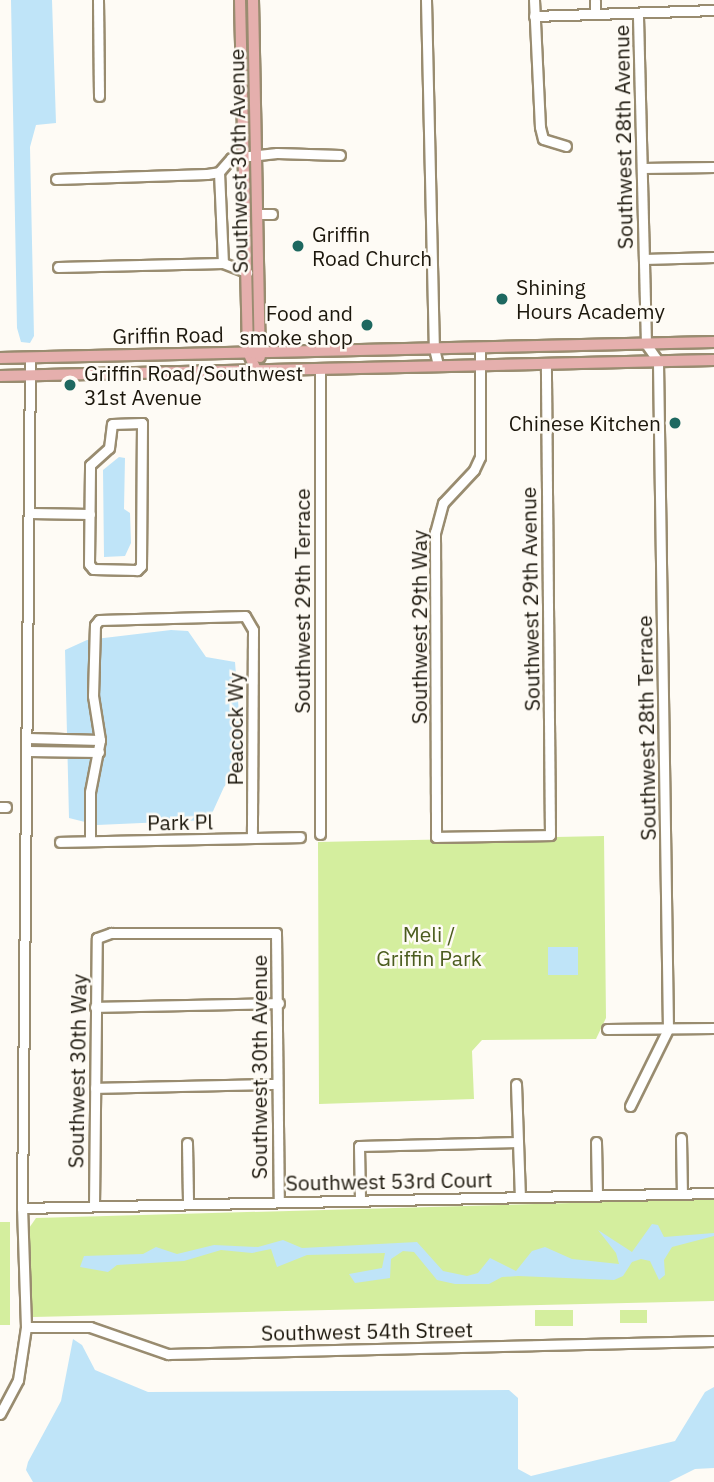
<!DOCTYPE html>
<style>
body{margin:0}
#map{position:relative;width:714px;height:1482px;overflow:hidden;background:#fefbf5;font-family:"IBM Plex Sans",sans-serif}
div>[style]{position:absolute}
[style*='--x']{left:calc(var(--x)*1px);top:calc(var(--y)*1px);width:calc(var(--w)*1px);rotate:calc(var(--a)*1deg)}
.green>*{inset:0;background:#d4ee9e;transform-origin:0 0}
.water>*{inset:0;background:#bfe4f8;transform-origin:0 0}
.roads{filter:drop-shadow(2px 0 #998c70) drop-shadow(-2px 0 #998c70) drop-shadow(0 2px #998c70) drop-shadow(0 -2px #998c70)}
.minor>*{height:9px;margin:-4.5px;padding:0 4.5px;transform-origin:4.5px;border-radius:4.5px;background:#fff}
.major>*{height:10px;margin:-5px;padding:0 5px;transform-origin:5px;border-radius:5px;background:#e5afad}
.dots>*{width:19px;height:19px;translate:-50% -50%;box-sizing:border-box;border:4px solid #fefbf5;border-radius:50%}
span{translate:-50% -50%;white-space:nowrap;text-align:center;line-height:1.15;-webkit-text-stroke:5px #fefbf5;paint-order:stroke}
.street-label{font-size:21px;color:#1c170c}
.poi-label{font-size:21px;color:#1c170c}
.left{translate:0 -50%;text-align:left}
.right{translate:-100% -50%;text-align:right}
.park-label{font-size:21px;color:#4b5c1e}
</style>
<div id="map">
<div class="green">
<div style="clip-path:polygon(604px 836px,606px 1018px,596px 1039px,482px 1040px,472px 1051px,474px 1099px,319px 1104px,318px 842px)"></div>
<div style="clip-path:polygon(714px 1199px,714px 1301px,33px 1317px,27px 1302px,27px 1231px,36px 1218px)"></div>
<div style="left:0;top:1222px;width:10px;height:103px"></div>
<div style="left:573px;top:1310px;width:16px;height:38px;rotate:90deg"></div>
<div style="left:620px;top:1310px;width:27px;height:13px"></div>
</div>
<div class="water">
<div style="clip-path:polygon(11px 0,52px 0,56px 123px,36px 125px,30px 147px,34px 336px,30px 343px,21px 342px,17px 328px)"></div>
<div style="clip-path:polygon(119px 457px,125px 458px,124px 509px,130px 513px,131px 543px,125px 556px,104px 557px,103px 470px)"></div>
<div style="clip-path:polygon(171px 630px,188px 631px,206px 657px,235px 662px,243px 765px,224px 787px,209px 820px,97px 825px,69px 818px,65px 650px,87px 640px)"></div>
<div style="left:548px;top:947px;width:30px;height:28px"></div>
<div style="clip-path:polygon(652px 1224px,658px 1225px,664px 1237px,714px 1233px,714px 1236px,672px 1247px,664px 1260px,665px 1275px,659px 1280px,650px 1261px,641px 1259px,632px 1262px,623px 1276px,614px 1280px,518px 1276px,502px 1277px,489px 1284px,455px 1284px,437px 1280px,414px 1252px,403px 1251px,391px 1259px,390px 1278px,355px 1283px,349px 1274px,382px 1268px,385px 1253px,307px 1255px,277px 1267px,271px 1249px,252px 1253px,221px 1250px,184px 1261px,117px 1265px,108px 1272px,80px 1267px,84px 1256px,143px 1254px,156px 1247px,177px 1254px,214px 1245px,258px 1247px,283px 1240px,302px 1248px,417px 1242px,443px 1271px,467px 1276px,478px 1273px,490px 1258px,516px 1271px,532px 1251px,545px 1247px,572px 1259px,619px 1264px,616px 1253px,598px 1230px,632px 1252px)"></div>
<div style="clip-path:polygon(73px 1339px,82px 1345px,95px 1370px,148px 1392px,509px 1390px,518px 1398px,518px 1469px,531px 1476px,675px 1441px,705px 1392px,714px 1387px,714px 1468px,695px 1469px,669px 1482px,33px 1482px,26px 1470px,28px 1462px,61px 1401px)"></div>
</div>
<div class="roads">
<div class="minor">
<div style="--x:98;--y:0;--w:96;--a:89.4"></div>
<div style="--x:426;--y:0;--w:348;--a:88.7"></div>
<div style="--x:434;--y:348;--w:18;--a:77"></div>
<div style="--x:534;--y:0;--w:127;--a:87.3"></div>
<div style="--x:540;--y:127;--w:12;--a:76"></div>
<div style="--x:543;--y:139;--w:24;--a:17"></div>
<div style="--x:595;--y:0;--w:14;--a:90"></div>
<div style="--x:534;--y:16;--w:180;--a:-1.9"></div>
<div style="--x:642;--y:168;--w:72;--a:-0.8"></div>
<div style="--x:219;--y:172;--w:91;--a:87.5"></div>
<div style="--x:56;--y:179;--w:151;--a:-1.9"></div>
<div style="--x:207;--y:174;--w:12;--a:-9"></div>
<div style="--x:219;--y:172;--w:18;--a:-49"></div>
<div style="--x:231;--y:158;--w:46;--a:-6.2"></div>
<div style="--x:277;--y:153;--w:63;--a:1.8"></div>
<div style="--x:259;--y:214;--w:13;--a:0"></div>
<div style="--x:644;--y:259;--w:70;--a:-1.6"></div>
<div style="--x:58;--y:267;--w:165;--a:-1.4"></div>
<div style="--x:223;--y:263;--w:26;--a:21"></div>
<div style="--x:480;--y:347;--w:110;--a:90"></div>
<div style="--x:480;--y:457;--w:14;--a:115"></div>
<div style="--x:474;--y:470;--w:45;--a:133.2"></div>
<div style="--x:443;--y:503;--w:30;--a:105"></div>
<div style="--x:435;--y:532;--w:305;--a:89.8"></div>
<div style="--x:436;--y:837;--w:114;--a:-1"></div>
<div style="--x:550;--y:835;--w:471;--a:-90.5"></div>
<div style="--x:320;--y:368;--w:466;--a:90"></div>
<div style="--x:142;--y:423;--w:143;--a:90.4"></div>
<div style="--x:141;--y:566;--w:6;--a:135"></div>
<div style="--x:137;--y:570;--w:44;--a:-178.7"></div>
<div style="--x:93;--y:569;--w:6;--a:-129"></div>
<div style="--x:89;--y:564;--w:99;--a:-89.4"></div>
<div style="--x:90;--y:465;--w:25;--a:-42"></div>
<div style="--x:109;--y:448;--w:24;--a:-83"></div>
<div style="--x:112;--y:424;--w:30;--a:-2"></div>
<div style="--x:30;--y:513;--w:60;--a:1"></div>
<div style="--x:28;--y:738;--w:72;--a:1.6"></div>
<div style="--x:28;--y:751;--w:71;--a:0.8"></div>
<div style="--x:0;--y:807;--w:6;--a:0"></div>
<div style="--x:90;--y:841;--w:49;--a:-90"></div>
<div style="--x:90;--y:792;--w:53;--a:-79.1"></div>
<div style="--x:100;--y:740;--w:45;--a:-99"></div>
<div style="--x:93;--y:696;--w:71;--a:-88.4"></div>
<div style="--x:95;--y:625;--w:6;--a:-51"></div>
<div style="--x:99;--y:620;--w:146;--a:-1.6"></div>
<div style="--x:245;--y:616;--w:16;--a:60"></div>
<div style="--x:253;--y:630;--w:208;--a:90.3"></div>
<div style="--x:60;--y:842;--w:240;--a:-1.2"></div>
<div style="--x:95;--y:1007;--w:184;--a:-1.2"></div>
<div style="--x:607;--y:1029;--w:107;--a:-0.5"></div>
<div style="--x:516;--y:1084;--w:112;--a:88"></div>
<div style="--x:95;--y:1088;--w:182;--a:-1.3"></div>
<div style="--x:630;--y:1106;--w:86;--a:-63.7"></div>
<div style="--x:668;--y:1029;--w:668;--a:-90.86"></div>
<div style="--x:658;--y:361;--w:21;--a:-125"></div>
<div style="--x:646;--y:344;--w:331;--a:-91.4"></div>
<div style="--x:681;--y:1138;--w:56;--a:89"></div>
<div style="--x:596;--y:1142;--w:54;--a:88.9"></div>
<div style="--x:187;--y:1143;--w:60;--a:89"></div>
<div style="--x:360;--y:1199;--w:53;--a:-91.1"></div>
<div style="--x:359;--y:1146;--w:159;--a:-1.4"></div>
<div style="--x:94;--y:1205;--w:267;--a:-89.4"></div>
<div style="--x:97;--y:938;--w:15;--a:-20"></div>
<div style="--x:111;--y:933;--w:165;--a:0"></div>
<div style="--x:276;--y:933;--w:267;--a:89.4"></div>
<div style="--x:22;--y:1208;--w:692;--a:-1.24"></div>
<div style="--x:26;--y:1327;--w:64;--a:0"></div>
<div style="--x:90;--y:1327;--w:83;--a:19.1"></div>
<div style="--x:168;--y:1354;--w:546;--a:-1.36"></div>
<div style="--x:0;--y:1414;--w:38;--a:-62"></div>
<div style="--x:18;--y:1380;--w:54;--a:-81.4"></div>
<div style="--x:26;--y:1327;--w:119;--a:-91.9"></div>
<div style="--x:22;--y:1208;--w:851;--a:-89.46"></div>
</div>
<div class="major">
<div style="--x:240;--y:0;--w:352;--a:88.7"></div>
<div style="--x:248;--y:352;--w:20;--a:66"></div>
<div style="--x:253;--y:0;--w:357;--a:88.9"></div>
<div style="--x:0;--y:358;--w:714;--a:-1.28"></div>
<div style="--x:0;--y:376;--w:714;--a:-1.28"></div>
</div>
</div>
<div class="dots">
<div style="left:298px;top:246px;background:#1e6860"></div>
<div style="left:502px;top:299px;background:#1e6860"></div>
<div style="left:367px;top:325px;background:#1e6860"></div>
<div style="left:70px;top:385px;background:#1e6860"></div>
<div style="left:675px;top:423px;background:#1e6860"></div>
</div>
<div class="street-label">
<span style="left:623px;top:137px;rotate:-91deg">Southwest 28th Avenue</span>
<span style="left:238px;top:161px;rotate:-91deg">Southwest 30th Avenue</span>
<span style="left:168px;top:335px;rotate:-1deg">Griffin Road</span>
<span style="left:530px;top:599px;rotate:-91deg">Southwest 29th Avenue</span>
<span style="left:302px;top:601px;rotate:-90deg">Southwest 29th Terrace</span>
<span style="left:419px;top:627px;rotate:-90deg">Southwest 29th Way</span>
<span style="left:646px;top:728px;rotate:-91deg">Southwest 28th Terrace</span>
<span style="left:235px;top:729px;rotate:-90deg">Peacock Wy</span>
<span style="left:180px;top:822px;rotate:-1deg">Park Pl</span>
<span style="left:259px;top:1067px;rotate:-90deg">Southwest 30th Avenue</span>
<span style="left:77px;top:1071px;rotate:-89deg">Southwest 30th Way</span>
<span style="left:389px;top:1181px;rotate:-1deg">Southwest 53rd Court</span>
<span style="left:367px;top:1331px;rotate:-1deg">Southwest 54th Street</span>
</div>
<div class="poi-label">
<span class="left" style="left:312px;top:246px">Griffin<br>Road Church</span>
<span class="left" style="left:516px;top:299px">Shining<br>Hours Academy</span>
<span class="right" style="left:353px;top:325px">Food and<br>smoke shop</span>
<span class="left" style="left:84px;top:385px">Griffin Road/Southwest<br>31st Avenue</span>
<span class="right" style="left:661px;top:423px">Chinese Kitchen</span>
</div>
<div class="park-label">
<span style="left:429px;top:946px">Meli /<br>Griffin Park</span>
</div>
</div>
